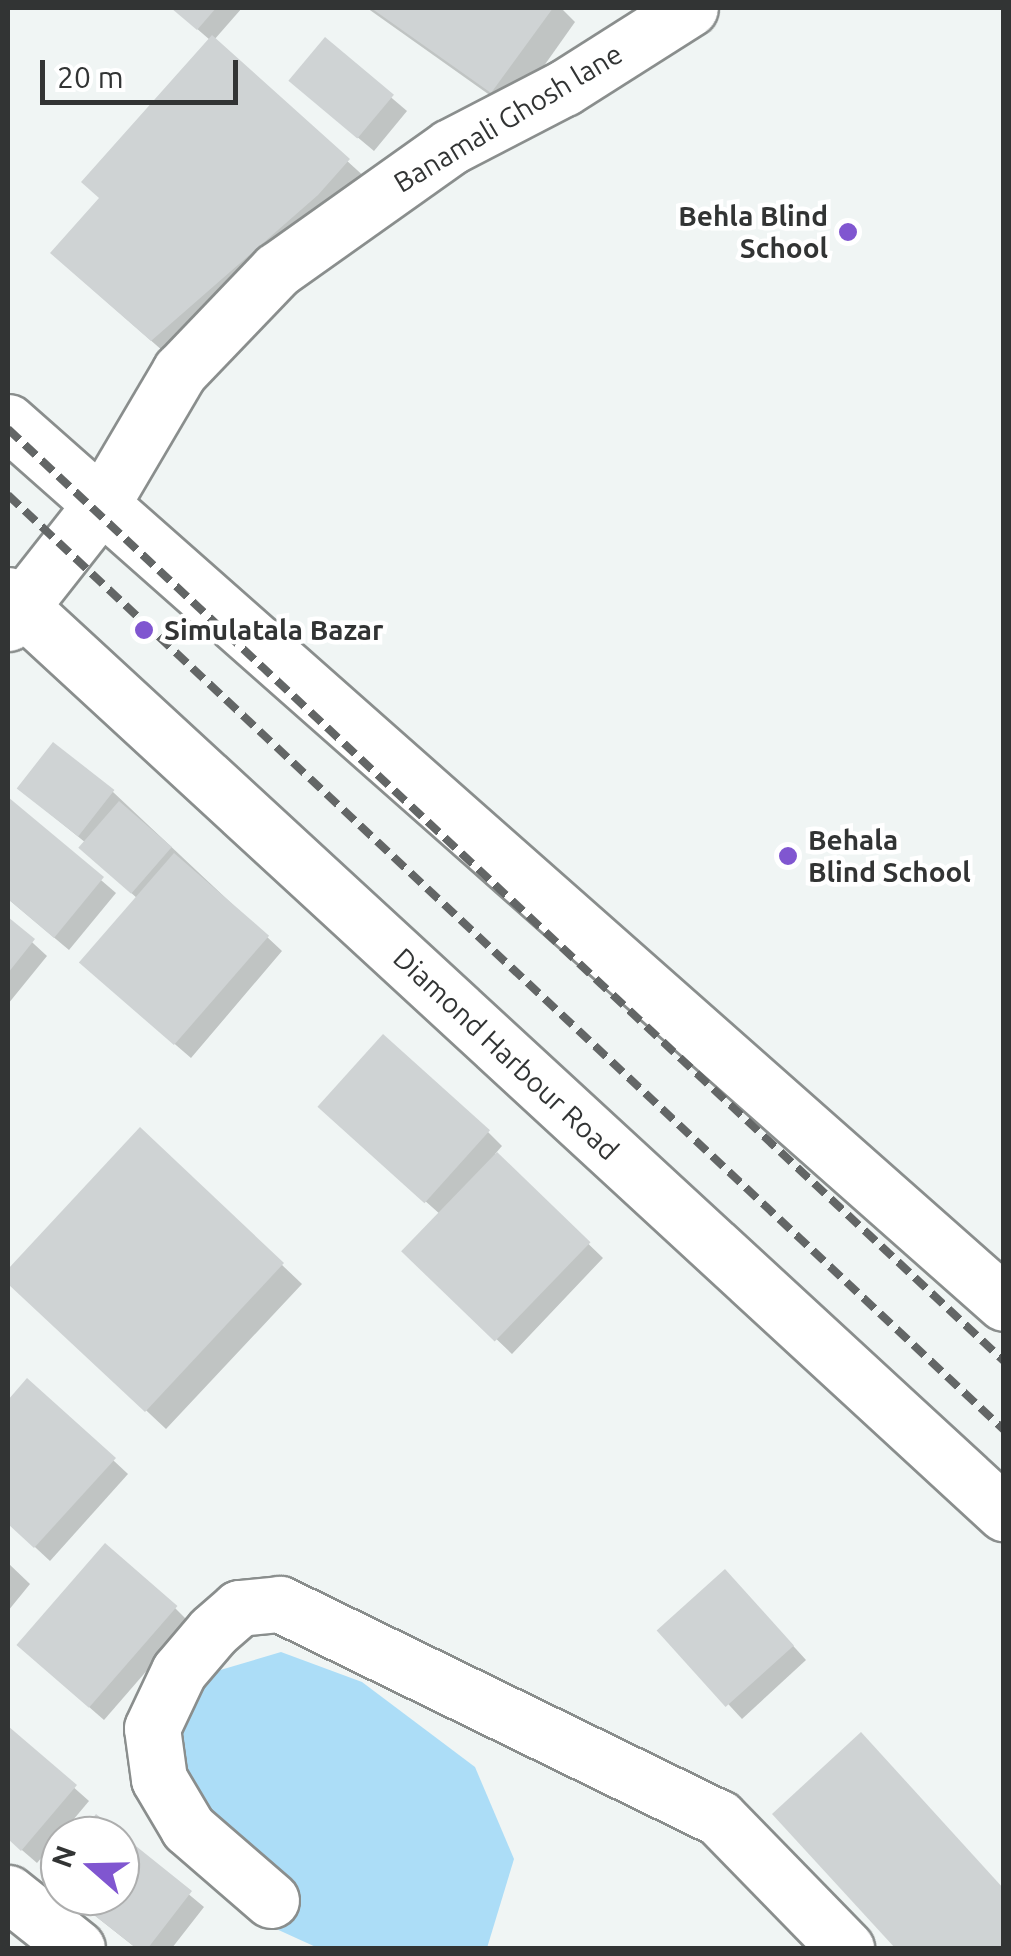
<!DOCTYPE html>
<style>
body{margin:0}
#map{position:relative;width:1011px;height:1956px;overflow:hidden;background:#f0f5f4;font-family:Ubuntu,sans-serif}
div>[style]{position:absolute}
[style*='--x']{left:calc(var(--x)*1px);top:calc(var(--y)*1px);width:calc(var(--w)*1px);rotate:calc(var(--a)*1deg)}
.water>*{inset:0;background:#acddf7}
.shadow>*{inset:0;background:#0003}
.building>*{inset:0;background:#cfd3d4;transform-origin:0 0}
.roads{filter:drop-shadow(2px 0 #8a8e8d) drop-shadow(-2px 0 #8a8e8d) drop-shadow(0 2px #8a8e8d) drop-shadow(0 -2px #8a8e8d)}
.minor>*{height:55px;margin:-27.5px;padding:0 27.5px;transform-origin:27.5px;border-radius:27.5px;background:#fff}
.highway>*{height:55px;margin:-27.5px;padding:0 27.5px;transform-origin:27.5px;border-radius:27.5px;background:#fff}
.rail>*{height:8px;margin-top:-4px;transform-origin:0;background:repeating-linear-gradient(90deg,#636666 0 15px,transparent 0 23px)}
.dots>*{width:28px;height:28px;translate:-50% -50%;box-sizing:border-box;border:5px solid #fff;border-radius:50%}
span{translate:-50% -50%;white-space:nowrap;text-align:center;line-height:1.15;-webkit-text-stroke:9px #fff;paint-order:stroke}
.street-label{font-size:28px;color:#323434}
.poi-label{font-size:28px;color:#323434;font-weight:700}
.right{translate:-100% -50%;text-align:right}
.left{translate:0 -50%;text-align:left}
.frame{position:absolute;inset:0;border:10px solid #323434;pointer-events:none}
.north{position:absolute;left:40px;top:1816px;width:100px;height:100px;box-sizing:border-box;background:#fff;border:2px solid #adaeae;border-radius:50%;rotate:290deg;font-size:28px;font-weight:700;line-height:40px;text-align:center;color:#323434}
.north::after{content:'';display:block;margin:auto;width:35px;height:45px;background:#8056d0;clip-path:polygon(50% 0,100% 100%,50% 72%,0 100%)}
.scale{position:absolute;left:40px;top:60px;width:198px;height:45px;box-sizing:border-box;border:5px solid #323434;border-top:0;padding-left:12px;font-size:30px;line-height:35px;white-space:nowrap;color:#323434;-webkit-text-stroke:8px #fff;paint-order:stroke}
</style>
<div id="map">
<div class="water">
<div style="clip-path:polygon(281px 1652px,362px 1682px,475px 1767px,514px 1859px,487px 1948px,318px 1948px,261px 1922px,152px 1809px,200px 1676px)"></div>
</div>
<div class="shadow">
<div style="clip-path:polygon(173px 8px,242px 8px,214px 40px,368px 180px,172px 359px,73px 272px,102px 199px,210px 40px)"></div>
<div style="clip-path:polygon(367px 8px,561px 8px,575px 22px,512px 111px)"></div>
<div style="clip-path:polygon(325px 41px,407px 111px,374px 151px,306px 94px)"></div>
<div style="clip-path:polygon(113px 792px,282px 951px,191px 1058px,97px 977px,138px 899px,89px 855px,86px 843px,28px 796px)"></div>
<div style="clip-path:polygon(8px 800px,116px 893px,69px 950px,8px 899px)"></div>
<div style="clip-path:polygon(8px 920px,47px 956px,8px 1004px)"></div>
<div style="clip-path:polygon(335px 1121px,488px 1132px,502px 1146px,495px 1154px,603px 1258px,512px 1354px,405px 1252px,441px 1215px)"></div>
<div style="clip-path:polygon(140px 1130px,302px 1284px,166px 1429px,8px 1281px,8px 1273px)"></div>
<div style="clip-path:polygon(28px 1381px,128px 1474px,50px 1561px,8px 1522px,8px 1403px)"></div>
<div style="clip-path:polygon(8px 1563px,30px 1584px,8px 1611px)"></div>
<div style="clip-path:polygon(739px 1586px,806px 1660px,742px 1719px,661px 1631px)"></div>
<div style="clip-path:polygon(175px 1608px,189px 1622px,104px 1720px,34px 1659px)"></div>
<div style="clip-path:polygon(8px 1729px,89px 1801px,37px 1863px,8px 1838px)"></div>
<div style="clip-path:polygon(775px 1814px,1004px 1890px,1004px 1948px,898px 1948px)"></div>
<div style="clip-path:polygon(120px 1837px,204px 1907px,172px 1948px,136px 1948px,70px 1896px,120px 1896px)"></div>
<div style="clip-path:polygon(60px 1864px,60px 1887px,50px 1877px)"></div>
</div>
<div class="building">
<div style="clip-path:polygon(171px 8px,216px 8px,197px 30px)"></div>
<div style="clip-path:polygon(371px 8px,553px 8px,491px 93px)"></div>
<div style="clip-path:polygon(212px 35px,350px 159px,318px 195px,151px 341px,50px 253px,99px 198px,81px 182px)"></div>
<div style="left:325px;top:37px;width:90px;height:57px;rotate:40deg"></div>
<div style="left:53px;top:742px;width:78px;height:59px;rotate:38deg"></div>
<div style="clip-path:polygon(8px 797px,104px 877px,54px 938px,8px 899px)"></div>
<div style="left:119px;top:801px;width:70px;height:62px;rotate:41deg"></div>
<div style="left:174px;top:853px;width:126px;height:145px;rotate:41deg"></div>
<div style="clip-path:polygon(8px 917px,35px 939px,8px 973px)"></div>
<div style="left:383px;top:1034px;width:144px;height:98px;rotate:42deg"></div>
<div style="clip-path:polygon(140px 1127px,284px 1263px,145px 1412px,8px 1284px,8px 1269px)"></div>
<div style="left:497px;top:1152px;width:130px;height:138px;rotate:44deg"></div>
<div style="clip-path:polygon(27px 1378px,116px 1458px,34px 1548px,8px 1524px,8px 1400px)"></div>
<div style="left:105px;top:1543px;width:96px;height:135px;rotate:41deg"></div>
<div style="left:725px;top:1569px;width:103px;height:92px;rotate:48deg"></div>
<div style="clip-path:polygon(8px 1726px,77px 1785px,21px 1851px,8px 1839px)"></div>
<div style="clip-path:polygon(861px 1732px,1004px 1889px,1004px 1948px,895px 1948px,772px 1814px)"></div>
<div style="clip-path:polygon(96px 1814px,192px 1891px,148px 1948px,136px 1948px,70px 1896px,120px 1896px,120px 1836px,79px 1836px)"></div>
</div>
<div class="roads">
<div class="minor">
<div style="--x:8;--y:623;--w:150;--a:-51.8"></div>
<div style="--x:101;--y:505;--w:156;--a:-59.5"></div>
<div style="--x:180;--y:371;--w:140;--a:-46.2"></div>
<div style="--x:277;--y:270;--w:212;--a:-35.4"></div>
<div style="--x:450;--y:147;--w:128;--a:-27.4"></div>
<div style="--x:564;--y:88;--w:149;--a:-32.4"></div>
<div style="--x:8;--y:1893;--w:88;--a:38.6"></div>
<div style="--x:271;--y:1900;--w:110;--a:-139.1"></div>
<div style="--x:188;--y:1828;--w:57;--a:-120.6"></div>
<div style="--x:159;--y:1779;--w:51;--a:-97.8"></div>
<div style="--x:152;--y:1728;--w:63;--a:-64.7"></div>
<div style="--x:179;--y:1671;--w:52;--a:-49.6"></div>
<div style="--x:213;--y:1631;--w:35;--a:-41"></div>
<div style="--x:239;--y:1608;--w:41;--a:-5.6"></div>
<div style="--x:280;--y:1604;--w:488;--a:26"></div>
<div style="--x:719;--y:1818;--w:182;--a:45.7"></div>
</div>
<div class="highway">
<div style="--x:8;--y:422;--w:1330;--a:41.49"></div>
<div style="--x:8;--y:595;--w:1355;--a:42.67"></div>
</div>
</div>
<div class="rail">
<div style="--x:8;--y:429;--w:1364;--a:43.1"></div>
<div style="--x:8;--y:495;--w:1366;--a:43.19"></div>
</div>
<div class="dots">
<div style="left:848px;top:232px;background:#8056d0"></div>
<div style="left:144px;top:630px;background:#8056d0"></div>
<div style="left:788px;top:856px;background:#8056d0"></div>
</div>
<div class="street-label">
<span style="left:508px;top:118px;rotate:-31deg">Banamali Ghosh lane</span>
<span style="left:506px;top:1054px;rotate:43deg">Diamond Harbour Road</span>
</div>
<div class="poi-label">
<span class="right" style="left:828px;top:232px">Behla Blind<br>School</span>
<span class="left" style="left:164px;top:630px">Simulatala Bazar</span>
<span class="left" style="left:808px;top:856px">Behala<br>Blind School</span>
</div>
<div class="frame"></div>
<div class="north">N</div>
<div class="scale">20 m</div>
</div>
